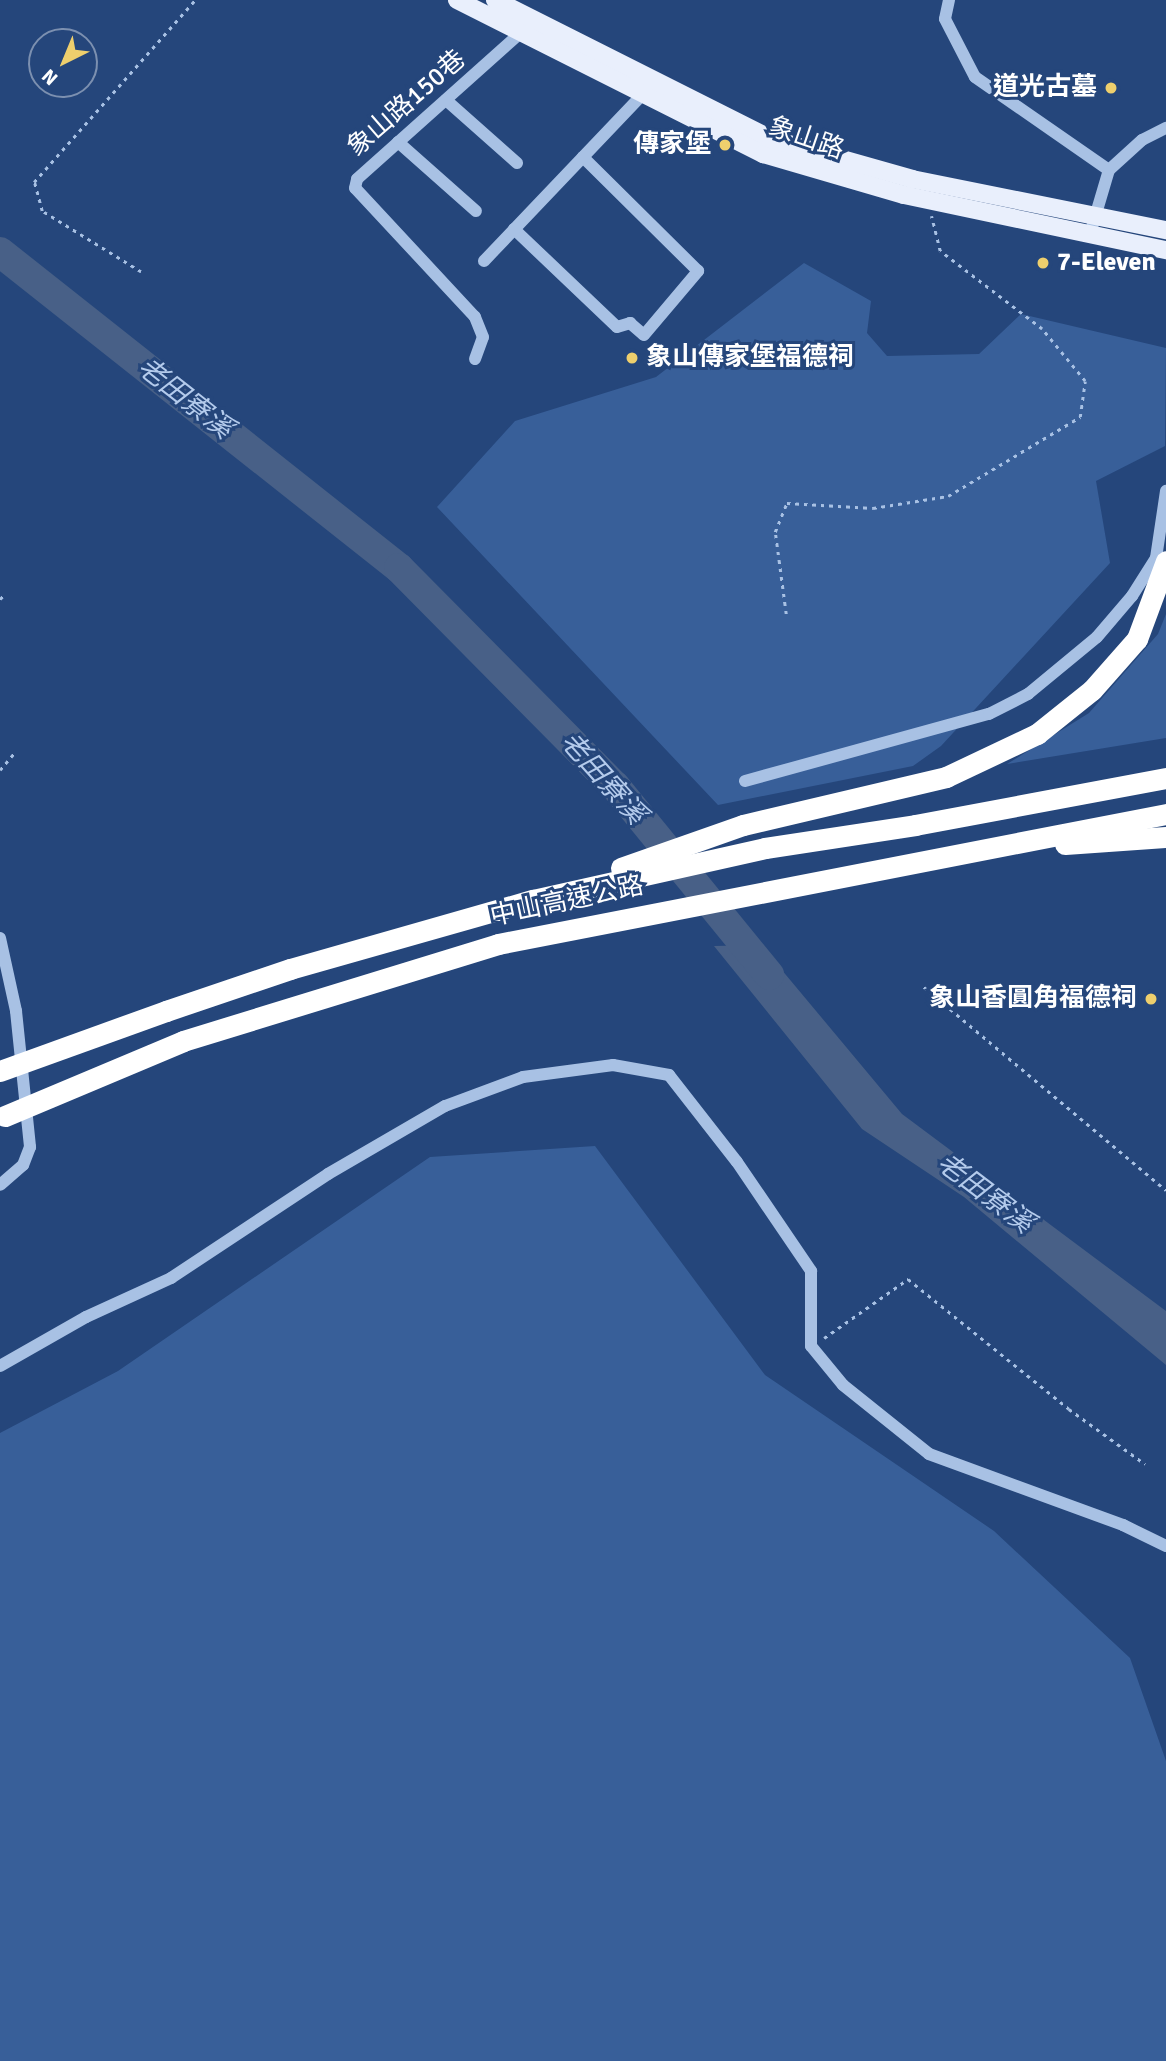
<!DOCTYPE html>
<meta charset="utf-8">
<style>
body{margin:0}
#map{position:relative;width:1166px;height:2061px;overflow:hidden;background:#25467b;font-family:Signika,"Noto Sans TC",sans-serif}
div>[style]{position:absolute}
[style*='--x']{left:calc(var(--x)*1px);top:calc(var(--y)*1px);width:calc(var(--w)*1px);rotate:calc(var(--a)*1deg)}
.green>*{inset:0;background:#385f99}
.water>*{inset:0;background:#486087}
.river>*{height:30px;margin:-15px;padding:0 15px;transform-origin:15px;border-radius:15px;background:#486087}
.path>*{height:2.5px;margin-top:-1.25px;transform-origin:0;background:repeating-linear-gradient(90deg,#a8c1e4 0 3.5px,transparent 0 8.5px)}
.minor>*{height:12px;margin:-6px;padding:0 6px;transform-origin:6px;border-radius:6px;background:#a8c1e4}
.major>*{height:18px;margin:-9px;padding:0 9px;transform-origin:9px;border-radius:9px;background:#e9effc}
.highway>*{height:21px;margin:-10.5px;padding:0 10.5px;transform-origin:10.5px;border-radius:10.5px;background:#fff}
.highway-bridge>*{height:21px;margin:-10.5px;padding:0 10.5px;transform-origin:10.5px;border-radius:10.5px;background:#fff}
.dots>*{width:19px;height:19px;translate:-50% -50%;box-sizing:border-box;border:4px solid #25467b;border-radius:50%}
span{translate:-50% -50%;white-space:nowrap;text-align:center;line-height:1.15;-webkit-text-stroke:6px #25467b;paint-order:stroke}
.poi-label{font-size:26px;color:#fff;font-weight:700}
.right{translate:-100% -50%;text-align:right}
.left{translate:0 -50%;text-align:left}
.street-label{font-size:26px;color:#fff}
.water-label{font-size:28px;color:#b4cbec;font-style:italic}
.north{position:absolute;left:28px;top:28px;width:70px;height:70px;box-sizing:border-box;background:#25467b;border:2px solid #7c90b0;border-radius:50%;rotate:223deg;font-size:19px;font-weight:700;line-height:28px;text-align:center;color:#fff}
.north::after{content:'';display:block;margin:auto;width:24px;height:32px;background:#eecf6d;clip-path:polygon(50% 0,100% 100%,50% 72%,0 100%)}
</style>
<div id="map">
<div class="green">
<div style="clip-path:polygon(804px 263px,871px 301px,867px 333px,887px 356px,979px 354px,1021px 314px,1166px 348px,1165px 446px,1096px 481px,1110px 563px,941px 746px,913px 766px,718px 805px,437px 507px,515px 421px,656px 377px)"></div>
<div style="clip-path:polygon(1166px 614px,1166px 738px,1007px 764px,1089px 713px,1158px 634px)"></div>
<div style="clip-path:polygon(595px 1146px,765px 1375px,994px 1531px,1130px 1658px,1166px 1761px,1166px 2061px,0 2061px,0 1433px,118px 1371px,430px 1157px)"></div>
</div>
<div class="water">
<div style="clip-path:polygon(761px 945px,902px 1114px,1166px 1311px,1166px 1365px,964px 1197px,862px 1129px,714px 946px)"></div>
</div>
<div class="river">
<div style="--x:0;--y:252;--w:509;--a:38.38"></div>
<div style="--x:399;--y:568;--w:307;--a:45.3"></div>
<div style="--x:615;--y:786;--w:244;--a:50.8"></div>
</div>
<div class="path">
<div style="--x:141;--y:272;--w:116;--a:-148.4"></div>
<div style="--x:42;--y:211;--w:30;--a:-105"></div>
<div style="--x:34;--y:182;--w:243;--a:-48.5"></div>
<div style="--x:0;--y:599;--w:6;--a:-45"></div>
<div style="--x:786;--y:614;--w:83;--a:-97.6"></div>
<div style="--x:775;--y:532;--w:31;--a:-68"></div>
<div style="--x:787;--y:503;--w:86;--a:3.3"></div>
<div style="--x:873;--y:508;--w:76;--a:-9.1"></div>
<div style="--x:948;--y:496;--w:154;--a:-30.9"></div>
<div style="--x:1080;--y:417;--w:36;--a:-82"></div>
<div style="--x:1085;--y:381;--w:67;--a:-129.6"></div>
<div style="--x:1042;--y:329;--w:128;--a:-142.6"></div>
<div style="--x:940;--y:251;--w:36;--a:-104"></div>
<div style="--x:0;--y:770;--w:25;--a:-50"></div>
<div style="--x:924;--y:987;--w:316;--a:40"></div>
<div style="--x:824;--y:1338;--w:103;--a:-35.1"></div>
<div style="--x:908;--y:1279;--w:207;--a:38.9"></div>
<div style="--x:1069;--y:1409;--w:94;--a:35.9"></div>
</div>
<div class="minor">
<div style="--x:949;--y:0;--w:19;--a:102"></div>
<div style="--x:945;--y:19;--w:65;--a:62.7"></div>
<div style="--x:975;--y:77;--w:163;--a:34.8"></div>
<div style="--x:446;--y:100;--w:95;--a:41.6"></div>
<div style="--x:398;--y:142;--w:104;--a:41.5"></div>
<div style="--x:514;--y:229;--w:142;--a:43.6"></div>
<div style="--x:617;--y:327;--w:14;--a:-17"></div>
<div style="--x:630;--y:323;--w:18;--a:41"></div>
<div style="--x:644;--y:335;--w:84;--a:-49.8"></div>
<div style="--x:698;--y:271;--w:162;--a:-135.3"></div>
<div style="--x:1090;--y:234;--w:67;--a:-73.5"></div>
<div style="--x:1109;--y:170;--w:45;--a:-42.3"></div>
<div style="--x:1142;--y:140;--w:27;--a:-27"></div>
<div style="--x:484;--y:261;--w:239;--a:-46.4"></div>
<div style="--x:475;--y:359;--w:23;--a:-70"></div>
<div style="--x:483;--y:337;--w:22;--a:-112"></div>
<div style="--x:475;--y:317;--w:176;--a:-132.9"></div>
<div style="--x:355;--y:188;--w:9;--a:-77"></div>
<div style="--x:357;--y:179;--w:227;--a:-41.8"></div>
<div style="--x:745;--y:781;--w:253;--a:-15.4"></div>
<div style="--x:989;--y:714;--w:44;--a:-27.1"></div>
<div style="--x:1028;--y:694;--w:89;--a:-39.6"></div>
<div style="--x:1097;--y:637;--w:54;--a:-49.5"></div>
<div style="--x:1132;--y:596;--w:45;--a:-57.7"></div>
<div style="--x:1156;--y:558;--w:68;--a:-81.5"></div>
<div style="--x:0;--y:938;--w:75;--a:77.6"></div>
<div style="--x:16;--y:1011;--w:137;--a:84.1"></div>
<div style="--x:30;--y:1147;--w:19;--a:111"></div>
<div style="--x:23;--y:1165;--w:30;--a:139"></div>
<div style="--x:0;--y:1366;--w:99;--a:-29.7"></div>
<div style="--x:86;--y:1317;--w:94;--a:-24.6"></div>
<div style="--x:171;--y:1278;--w:188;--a:-33.5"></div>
<div style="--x:328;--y:1174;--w:135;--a:-30.2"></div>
<div style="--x:445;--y:1106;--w:83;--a:-20.4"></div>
<div style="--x:523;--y:1077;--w:91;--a:-7.6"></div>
<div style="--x:613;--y:1065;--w:57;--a:10.1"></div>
<div style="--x:669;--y:1075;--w:110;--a:52"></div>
<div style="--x:737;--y:1162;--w:132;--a:55.8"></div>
<div style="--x:811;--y:1271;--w:75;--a:90"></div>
<div style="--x:811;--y:1346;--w:50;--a:50.6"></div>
<div style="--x:843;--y:1385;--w:110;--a:38.7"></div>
<div style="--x:929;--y:1454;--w:207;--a:20.1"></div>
<div style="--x:1123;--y:1525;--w:48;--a:26"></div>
</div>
<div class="major">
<div style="--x:457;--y:0;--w:343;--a:26.7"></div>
<div style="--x:763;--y:154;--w:147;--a:16.2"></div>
<div style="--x:904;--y:195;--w:268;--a:11.9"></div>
<div style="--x:495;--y:0;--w:309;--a:26.7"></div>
<div style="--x:771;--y:139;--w:147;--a:15.8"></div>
<div style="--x:912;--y:179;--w:259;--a:11.4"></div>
</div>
<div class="highway">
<div style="--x:1065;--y:844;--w:101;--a:-4"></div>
<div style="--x:621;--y:868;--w:129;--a:-19.4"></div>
<div style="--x:743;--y:825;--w:209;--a:-13.3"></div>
<div style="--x:946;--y:777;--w:101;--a:-25.3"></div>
<div style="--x:1037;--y:734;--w:70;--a:-38.7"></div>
<div style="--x:1092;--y:690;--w:68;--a:-48.6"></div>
<div style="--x:1137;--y:639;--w:83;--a:-69.6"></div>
<div style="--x:166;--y:1011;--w:131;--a:-18.7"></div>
<div style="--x:290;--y:969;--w:253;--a:-15.9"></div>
<div style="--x:533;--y:900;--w:238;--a:-12.6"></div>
<div style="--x:765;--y:848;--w:152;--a:-8.7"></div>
<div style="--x:915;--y:825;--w:255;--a:-10.6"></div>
<div style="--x:183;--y:1041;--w:330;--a:-17.1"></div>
<div style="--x:498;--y:944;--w:681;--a:-11.01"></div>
</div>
<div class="highway-bridge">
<div style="--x:0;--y:1071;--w:177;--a:-19.9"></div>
<div style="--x:5;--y:1116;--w:193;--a:-22.8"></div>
</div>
<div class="dots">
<div style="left:1111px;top:88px;background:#eecf6d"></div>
<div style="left:725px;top:145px;background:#eecf6d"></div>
<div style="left:1043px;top:263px;background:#eecf6d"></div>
<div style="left:632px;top:358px;background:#eecf6d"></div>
<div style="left:1151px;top:999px;background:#eecf6d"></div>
</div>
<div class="poi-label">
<span class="right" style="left:1097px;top:88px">道光古墓</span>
<span class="right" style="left:711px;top:145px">傳家堡</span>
<span class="left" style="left:1057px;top:263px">7-Eleven</span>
<span class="left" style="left:646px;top:358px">象山傳家堡福德祠</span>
<span class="right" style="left:1137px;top:999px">象山香圓角福德祠</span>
</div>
<div class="street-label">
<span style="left:407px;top:104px;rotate:-41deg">象山路150巷</span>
<span style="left:806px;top:139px;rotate:19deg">象山路</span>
<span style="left:567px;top:902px;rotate:-12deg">中山高速公路</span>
</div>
<div class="water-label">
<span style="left:185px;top:398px;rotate:38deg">老田寮溪</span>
<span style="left:603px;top:778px;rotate:48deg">老田寮溪</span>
<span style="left:985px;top:1193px;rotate:37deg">老田寮溪</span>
</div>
<div class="north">N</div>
</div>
